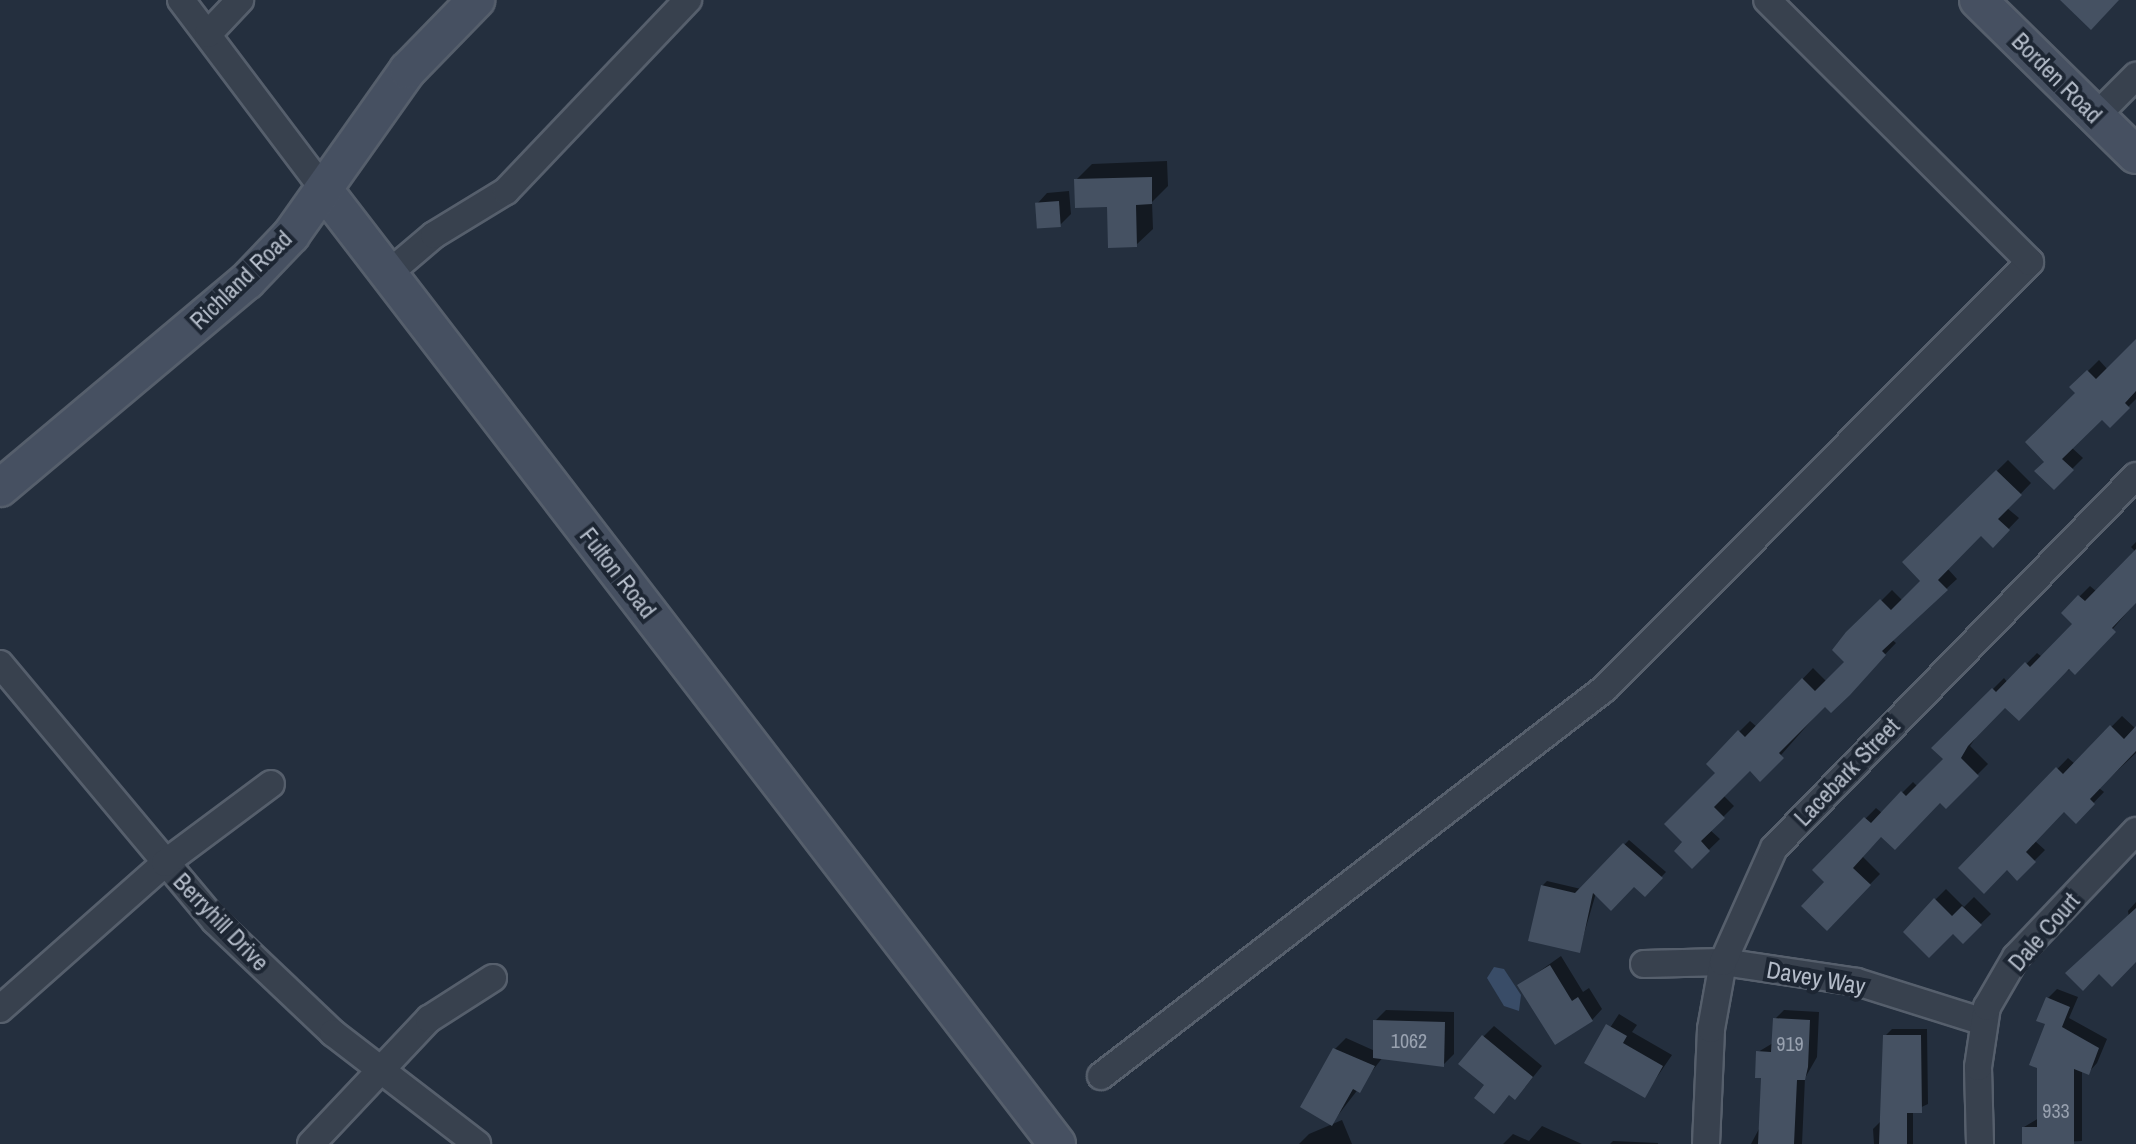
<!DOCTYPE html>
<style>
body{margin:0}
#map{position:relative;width:2136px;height:1144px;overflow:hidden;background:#242f3e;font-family:"Archivo Narrow",sans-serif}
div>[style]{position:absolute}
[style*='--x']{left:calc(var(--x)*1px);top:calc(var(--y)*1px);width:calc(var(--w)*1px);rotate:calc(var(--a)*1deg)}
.water>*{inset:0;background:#394c67}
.shadow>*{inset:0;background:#0007}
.building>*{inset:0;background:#455162;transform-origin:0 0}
.roads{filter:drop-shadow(2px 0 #565f6c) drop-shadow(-2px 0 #565f6c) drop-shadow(0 2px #565f6c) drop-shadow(0 -2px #565f6c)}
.street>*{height:26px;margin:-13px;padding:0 13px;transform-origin:13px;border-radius:13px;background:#38414e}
.secondary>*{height:36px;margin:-18px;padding:0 18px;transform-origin:18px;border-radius:18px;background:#465061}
span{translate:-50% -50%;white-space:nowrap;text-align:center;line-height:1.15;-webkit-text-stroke:8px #1d2633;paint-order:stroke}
.number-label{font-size:20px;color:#98a1af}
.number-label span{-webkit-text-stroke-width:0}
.street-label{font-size:24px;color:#b4bcc9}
</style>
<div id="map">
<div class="water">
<div style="clip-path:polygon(1494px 967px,1504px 969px,1521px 995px,1519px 1011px,1504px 1006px,1487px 978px)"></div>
</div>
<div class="shadow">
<div style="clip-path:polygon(1167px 161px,1168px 186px,1152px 202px,1153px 229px,1136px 245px,1108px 205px,1076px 180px,1092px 164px)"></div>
<div style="clip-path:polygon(1069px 191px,1071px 214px,1060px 225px,1037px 204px,1047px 193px)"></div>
<div style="clip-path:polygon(2136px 342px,2136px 399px,2110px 425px,2102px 417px,2071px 447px,2083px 458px,2054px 487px,2046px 461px,2078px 393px,2072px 387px,2099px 360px,2108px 370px)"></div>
<div style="clip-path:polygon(2008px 460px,2031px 483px,2007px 508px,2019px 518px,1993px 545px,1981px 534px,1947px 568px,1957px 579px,1891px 639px,1896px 643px,1831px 710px,1825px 705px,1760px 779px,1750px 768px,1723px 795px,1734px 806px,1710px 830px,1720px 839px,1692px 866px,1685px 842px,1718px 773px,1708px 763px,1750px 721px,1757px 727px,1813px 668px,1827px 682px,1847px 662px,1848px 634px,1892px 590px,1903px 601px,1923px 581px,1905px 562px)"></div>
<div style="clip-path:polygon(2136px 542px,2136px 602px,2085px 661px,2005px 706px,1979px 733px,1970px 746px,1988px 764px,1946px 806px,1941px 800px,1882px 835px,1862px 856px,1880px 874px,1827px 928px,1827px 882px,1815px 870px,1876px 808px,1882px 813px,1913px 782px,1918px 787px,1945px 759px,1934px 748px,2004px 678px,2008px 683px,2037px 653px,2042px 657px,2075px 624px,2063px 613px,2090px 586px,2097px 592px,2136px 552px,2131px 547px)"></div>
<div style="clip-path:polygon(2122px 716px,2136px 729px,2136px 753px,2099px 788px,2104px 792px,2076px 821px,2065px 810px,2035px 841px,2045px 850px,2017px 878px,2007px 868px,1961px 868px,2068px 758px,2075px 764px)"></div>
<div style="clip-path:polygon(1629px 840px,1666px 872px,1645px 894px,1634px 884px,1596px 893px,1579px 951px,1542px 886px,1547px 881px,1581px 889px)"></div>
<div style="clip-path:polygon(1946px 889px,1964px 907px,1974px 897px,1991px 914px,1963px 941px,1935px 900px)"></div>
<div style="clip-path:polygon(2136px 902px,2136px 959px,2128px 911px)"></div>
<div style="clip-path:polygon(1561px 956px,1583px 992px,1589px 988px,1602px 1009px,1592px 1020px,1520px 985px)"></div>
<div style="clip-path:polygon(2057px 989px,2078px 997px,2069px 1018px,2107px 1039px,2097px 1063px,2088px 1073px,2082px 1070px,2082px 1141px,2025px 1144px,2024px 1127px,2039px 1118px,2048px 998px)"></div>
<div style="clip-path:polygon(1386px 1010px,1454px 1012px,1454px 1054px,1443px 1065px,1383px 1057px,1332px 1123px,1335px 1049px,1346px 1038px,1375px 1051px,1375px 1021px)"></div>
<div style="clip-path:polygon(1784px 1010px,1819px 1012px,1817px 1057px,1805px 1078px,1802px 1144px,1751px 1144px,1760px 1127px,1763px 1077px,1758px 1052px,1773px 1043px,1775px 1019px)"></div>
<div style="clip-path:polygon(1619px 1014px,1637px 1025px,1632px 1032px,1672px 1055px,1644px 1096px,1587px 1063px)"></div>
<div style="clip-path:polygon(1494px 1026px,1542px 1066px,1525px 1087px,1487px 1085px,1483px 1037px)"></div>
<div style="clip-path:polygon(1892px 1029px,1927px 1029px,1928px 1104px,1913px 1111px,1913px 1144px,1874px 1144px,1873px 1129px,1881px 1121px,1885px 1036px)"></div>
<div style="clip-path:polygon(1342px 1120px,1352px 1144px,1299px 1144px,1309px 1134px)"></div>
<div style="clip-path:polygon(1542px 1126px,1582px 1144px,1503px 1144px,1513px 1134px,1529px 1141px)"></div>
<div style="clip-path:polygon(1613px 1141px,1658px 1143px,1658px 1144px,1610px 1144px)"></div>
</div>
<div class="building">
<div style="clip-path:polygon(2060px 0,2119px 0,2091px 30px)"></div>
<div style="clip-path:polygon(1152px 177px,1152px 204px,1136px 205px,1137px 247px,1108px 248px,1107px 207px,1075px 208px,1074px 179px)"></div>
<div style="left:1059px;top:201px;width:26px;height:24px;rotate:86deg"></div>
<div style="clip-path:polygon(2136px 339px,2136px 391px,2125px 403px,2130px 408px,2110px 428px,2102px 420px,2062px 459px,2074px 470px,2054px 490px,2034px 471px,2044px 462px,2025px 442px,2075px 393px,2069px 387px,2087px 370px,2096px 379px)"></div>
<div style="clip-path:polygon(1996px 470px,2022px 495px,1998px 519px,2010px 530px,1993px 548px,1981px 536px,1938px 580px,1948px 590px,1882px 651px,1886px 655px,1850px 695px,1831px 713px,1825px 707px,1779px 753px,1784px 758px,1760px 782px,1750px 771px,1714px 807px,1725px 818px,1701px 841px,1710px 851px,1692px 869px,1674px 851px,1682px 842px,1664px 824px,1715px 773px,1706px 764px,1738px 730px,1745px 737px,1802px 678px,1815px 691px,1844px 662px,1832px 650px,1846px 632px,1880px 599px,1891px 610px,1920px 581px,1902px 562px)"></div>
<div style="clip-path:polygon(2136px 549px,2136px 603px,2112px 628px,2116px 632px,2075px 675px,2069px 669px,2019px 721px,2005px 708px,1968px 746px,1961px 758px,1979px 776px,1946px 809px,1940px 803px,1895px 850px,1881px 837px,1853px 868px,1871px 885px,1827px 931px,1801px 906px,1824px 882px,1812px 870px,1864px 817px,1871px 823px,1901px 791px,1906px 796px,1943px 759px,1931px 748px,1992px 688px,1996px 692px,2025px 662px,2030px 667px,2072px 624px,2061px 613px,2078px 595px,2085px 601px)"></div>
<div style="clip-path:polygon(2110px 725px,2124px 739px,2136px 726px,2136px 751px,2090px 799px,2095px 804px,2076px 824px,2064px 812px,2026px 852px,2036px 862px,2017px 881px,2007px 870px,1984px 894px,1958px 868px,2056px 767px,2063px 774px)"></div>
<div style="clip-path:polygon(1623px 843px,1663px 878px,1645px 897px,1634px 887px,1611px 911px,1593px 893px,1580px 953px,1528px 941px,1541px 885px,1575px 893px)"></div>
<div style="clip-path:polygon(1934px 898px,1952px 916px,1962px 906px,1982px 925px,1963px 944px,1953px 934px,1929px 958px,1903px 932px)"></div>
<div style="clip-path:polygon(2136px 908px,2136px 962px,2112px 987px,2099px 974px,2083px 991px,2065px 973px)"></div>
<div style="clip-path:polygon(1550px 965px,1572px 1001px,1578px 997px,1593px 1021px,1555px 1045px,1517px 985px)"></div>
<div style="clip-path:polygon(2046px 997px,2070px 1007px,2062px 1027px,2099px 1048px,2089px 1075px,2074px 1069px,2074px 1144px,2022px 1144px,2022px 1127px,2037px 1127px,2037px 1068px,2029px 1065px,2045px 1024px,2036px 1021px)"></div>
<div style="clip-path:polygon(1773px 1018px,1810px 1020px,1808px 1067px,1805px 1080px,1797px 1080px,1794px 1144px,1758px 1144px,1761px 1078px,1755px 1078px,1756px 1051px,1771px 1052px)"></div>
<div style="clip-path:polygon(1373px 1020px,1445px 1022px,1444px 1067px,1373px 1058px)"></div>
<div style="clip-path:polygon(1606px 1024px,1627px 1036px,1623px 1043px,1663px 1066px,1645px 1098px,1584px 1063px)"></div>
<div style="clip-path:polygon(1482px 1035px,1533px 1077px,1515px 1100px,1509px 1095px,1494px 1114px,1474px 1098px,1484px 1085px,1458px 1064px)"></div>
<div style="clip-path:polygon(1883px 1035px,1921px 1035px,1922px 1113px,1907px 1113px,1907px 1144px,1879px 1144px)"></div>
<div style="clip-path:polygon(1333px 1048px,1375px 1066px,1360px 1093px,1353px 1089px,1332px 1126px,1300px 1107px)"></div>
</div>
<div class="roads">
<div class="street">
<div style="--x:181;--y:0;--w:238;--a:53"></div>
<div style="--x:208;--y:34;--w:47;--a:-46.7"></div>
<div style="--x:2096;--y:116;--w:57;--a:-45"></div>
<div style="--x:388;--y:274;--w:60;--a:-40.3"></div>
<div style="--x:434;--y:235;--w:84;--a:-31.4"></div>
<div style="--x:506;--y:191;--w:264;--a:-46.4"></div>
<div style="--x:0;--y:664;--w:335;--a:50.1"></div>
<div style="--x:215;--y:921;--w:163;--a:43.5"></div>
<div style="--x:333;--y:1033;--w:182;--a:37.6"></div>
<div style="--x:1644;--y:964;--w:79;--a:-1.5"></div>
<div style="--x:1723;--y:962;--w:135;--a:8.5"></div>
<div style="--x:1857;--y:982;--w:133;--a:17.5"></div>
<div style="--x:0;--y:1009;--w:220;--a:-41.5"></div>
<div style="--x:165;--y:863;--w:132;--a:-36.7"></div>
<div style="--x:1101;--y:1076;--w:635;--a:-37.57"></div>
<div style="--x:1604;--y:689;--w:603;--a:-45.07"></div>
<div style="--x:2030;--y:262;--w:371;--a:-135.1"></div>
<div style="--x:311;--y:1144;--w:172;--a:-46.7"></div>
<div style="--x:429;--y:1019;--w:76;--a:-32.6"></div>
<div style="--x:1706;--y:1144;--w:115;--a:-87.5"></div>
<div style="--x:1711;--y:1029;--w:68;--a:-79.8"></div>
<div style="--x:1723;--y:962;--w:125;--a:-65.9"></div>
<div style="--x:1774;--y:848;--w:519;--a:-45.78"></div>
<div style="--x:1980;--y:1144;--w:77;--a:-91.5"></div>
<div style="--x:1978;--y:1067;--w:61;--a:-81.5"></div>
<div style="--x:1987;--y:1007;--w:58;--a:-59.9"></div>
<div style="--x:2016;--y:957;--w:174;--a:-46.4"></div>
</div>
<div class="secondary">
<div style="--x:1978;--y:0;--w:221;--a:44.5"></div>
<div style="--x:324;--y:190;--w:1203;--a:52.46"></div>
<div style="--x:0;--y:488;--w:322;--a:-40"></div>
<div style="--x:247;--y:281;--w:64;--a:-46.3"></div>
<div style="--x:291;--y:235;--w:202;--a:-54.7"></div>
<div style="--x:408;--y:70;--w:98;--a:-45.8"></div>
</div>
</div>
<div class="number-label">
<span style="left:1409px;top:1040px">1062</span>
<span style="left:1790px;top:1043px">919</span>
<span style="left:2056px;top:1110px">933</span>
</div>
<div class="street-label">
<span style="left:2057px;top:78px;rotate:45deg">Borden Road</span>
<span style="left:241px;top:280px;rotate:-44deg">Richland Road</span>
<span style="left:618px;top:573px;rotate:52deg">Fulton Road</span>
<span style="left:1847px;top:772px;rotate:-46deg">Lacebark Street</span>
<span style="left:221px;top:922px;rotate:46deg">Berryhill Drive</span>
<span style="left:2044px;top:932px;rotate:-49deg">Dale Court</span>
<span style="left:1816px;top:978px;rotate:10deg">Davey Way</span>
</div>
</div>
